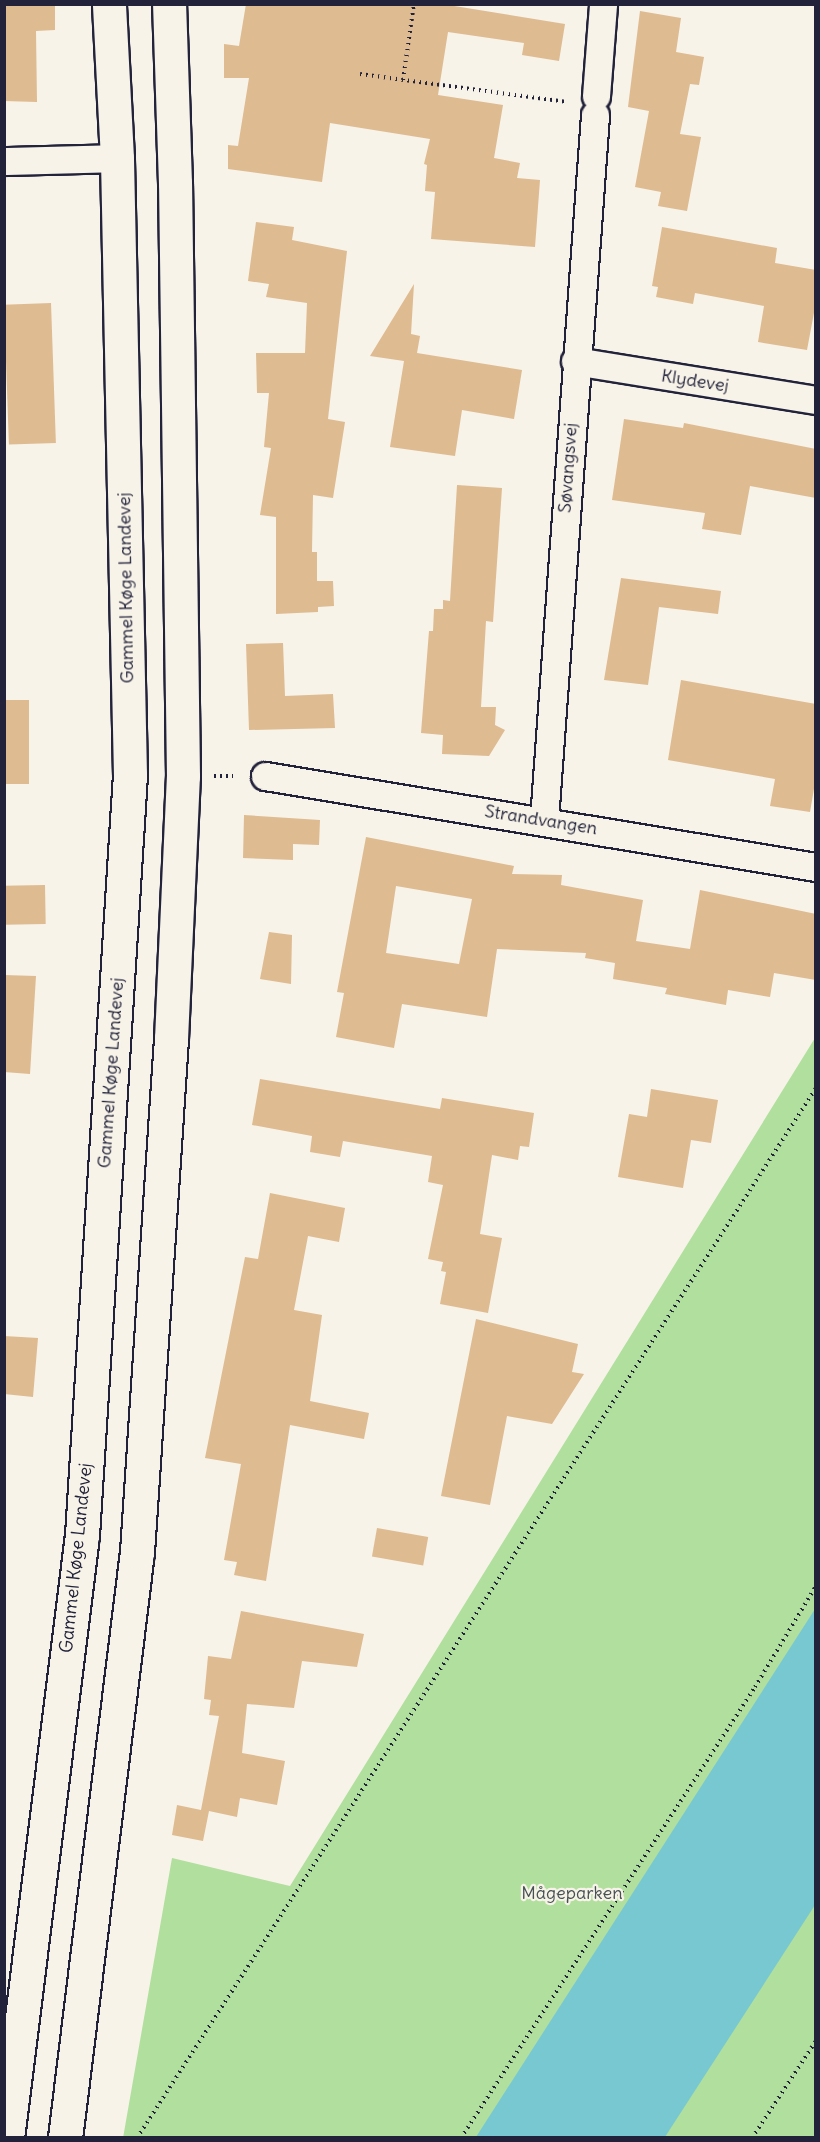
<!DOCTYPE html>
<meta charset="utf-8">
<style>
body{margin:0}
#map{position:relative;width:820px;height:2142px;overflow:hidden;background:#f7f3e8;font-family:Delius,sans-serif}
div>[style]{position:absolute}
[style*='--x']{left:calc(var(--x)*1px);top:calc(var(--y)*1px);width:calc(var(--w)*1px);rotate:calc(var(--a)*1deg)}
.green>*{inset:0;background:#b1df9e}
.water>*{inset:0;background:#78c8d2}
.building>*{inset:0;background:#debb90;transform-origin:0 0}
.path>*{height:4px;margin-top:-2px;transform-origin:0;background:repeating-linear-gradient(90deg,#22223b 0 1.5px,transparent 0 6px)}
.roads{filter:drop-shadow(2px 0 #22223b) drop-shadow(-2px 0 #22223b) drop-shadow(0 2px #22223b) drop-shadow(0 -2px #22223b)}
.minor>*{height:27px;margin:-13.5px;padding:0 13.5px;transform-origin:13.5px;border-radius:13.5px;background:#f7f3e8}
.secondary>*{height:33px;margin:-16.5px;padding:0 16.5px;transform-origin:16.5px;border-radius:16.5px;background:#f7f3e8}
span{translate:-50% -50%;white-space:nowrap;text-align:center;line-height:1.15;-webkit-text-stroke:4.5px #f7f3e8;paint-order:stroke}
.street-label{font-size:18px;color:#22223b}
.park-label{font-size:18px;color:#465154}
.frame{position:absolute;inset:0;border:6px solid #22223b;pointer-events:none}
</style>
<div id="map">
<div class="green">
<div style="clip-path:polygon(815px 1038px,815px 2137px,123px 2138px,172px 1858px,290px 1886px)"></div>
</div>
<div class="water">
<div style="clip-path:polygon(815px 1609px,815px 1905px,665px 2137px,476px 2137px)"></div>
</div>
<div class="building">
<div style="clip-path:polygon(4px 4px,55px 4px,55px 30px,36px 31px,37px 102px,4px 101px)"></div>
<div style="clip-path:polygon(246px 4px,442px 4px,565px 24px,559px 61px,522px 55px,524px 43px,448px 32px,438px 95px,503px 105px,494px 158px,520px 163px,517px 178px,540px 180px,535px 247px,431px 239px,435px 192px,425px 191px,427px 165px,424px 164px,430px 139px,330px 123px,322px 182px,228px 169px,228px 145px,238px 146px,249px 78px,224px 78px,224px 44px,239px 46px)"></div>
<div style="clip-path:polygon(640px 11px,681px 18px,676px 52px,704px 57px,699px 85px,690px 84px,680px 134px,701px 137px,687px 211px,658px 206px,661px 192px,635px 187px,649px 111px,628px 107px)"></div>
<div style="clip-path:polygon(256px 222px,294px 227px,292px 240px,347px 251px,328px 419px,345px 422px,333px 498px,313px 495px,312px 552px,317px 552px,317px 581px,333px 581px,334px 606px,318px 607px,318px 612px,276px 614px,276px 517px,260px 515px,271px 448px,264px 447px,269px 393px,257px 393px,256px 353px,305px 353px,307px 303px,266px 297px,269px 284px,248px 281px)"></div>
<div style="clip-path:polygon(662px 227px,777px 248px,775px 263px,816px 270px,816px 302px,807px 350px,758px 342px,764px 306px,695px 293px,693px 304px,656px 297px,658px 287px,652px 286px)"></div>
<div style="clip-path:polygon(414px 284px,411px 334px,420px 336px,417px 353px,522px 370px,514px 419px,462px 410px,455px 456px,390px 447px,404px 361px,370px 356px)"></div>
<div style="left:51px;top:303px;width:140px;height:47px;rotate:88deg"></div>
<div style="clip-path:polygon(624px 419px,683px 428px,684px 423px,816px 449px,816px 498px,750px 486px,741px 535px,702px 529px,705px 513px,612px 500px)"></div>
<div style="clip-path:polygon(457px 485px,502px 488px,493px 622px,486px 621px,481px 707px,496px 707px,495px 725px,505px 730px,489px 756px,442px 754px,443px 735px,421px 733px,429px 631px,433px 631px,434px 609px,443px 609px,443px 600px,450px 601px)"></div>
<div style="clip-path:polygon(621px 578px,721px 591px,718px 614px,659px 607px,648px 685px,604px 680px)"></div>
<div style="clip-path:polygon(283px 643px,285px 696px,333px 694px,335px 728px,249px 730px,246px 644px)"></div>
<div style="clip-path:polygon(681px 680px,816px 704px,816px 777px,810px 812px,770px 806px,775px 779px,668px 760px)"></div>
<div style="left:4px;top:700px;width:25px;height:84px"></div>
<div style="clip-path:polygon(244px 815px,320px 820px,319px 845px,293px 844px,293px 860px,243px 858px)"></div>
<div style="clip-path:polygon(evenodd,366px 837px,514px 866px,512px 874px,562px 875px,561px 885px,643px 900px,636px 941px,690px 949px,700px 890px,816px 914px,816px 980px,774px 973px,770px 997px,728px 990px,726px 1005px,665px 994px,667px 988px,613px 979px,615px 963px,585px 958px,586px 953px,497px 949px,487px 1017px,402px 1004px,394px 1048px,336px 1037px,344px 993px,337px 992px,366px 837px,396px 886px,472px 899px,459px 964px,386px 953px,396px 886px)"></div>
<div style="left:45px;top:885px;width:39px;height:41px;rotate:89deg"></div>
<div style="clip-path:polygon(269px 932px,292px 935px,291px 984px,260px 979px)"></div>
<div style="clip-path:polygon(4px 975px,36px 976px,30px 1074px,4px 1072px)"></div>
<div style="clip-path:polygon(260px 1079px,440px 1109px,442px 1098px,534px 1113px,529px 1147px,520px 1146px,518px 1160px,492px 1155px,480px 1234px,502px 1238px,488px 1313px,440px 1304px,446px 1272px,441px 1271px,443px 1262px,428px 1259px,443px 1185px,428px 1182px,432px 1156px,343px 1141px,340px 1157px,310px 1152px,312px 1136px,252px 1125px)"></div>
<div style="clip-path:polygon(651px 1089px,718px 1100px,711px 1143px,691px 1140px,683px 1188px,618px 1177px,629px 1114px,647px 1117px)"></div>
<div style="clip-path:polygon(270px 1193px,345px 1208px,339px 1242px,308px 1236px,294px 1310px,322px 1315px,310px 1401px,369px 1413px,364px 1439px,290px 1425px,266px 1581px,234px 1575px,237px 1562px,224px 1560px,241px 1464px,205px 1458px,245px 1257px,258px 1259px)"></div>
<div style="clip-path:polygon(476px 1319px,578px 1344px,572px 1372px,584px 1374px,552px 1424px,507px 1416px,490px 1505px,441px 1496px)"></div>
<div style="clip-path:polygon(4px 1336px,38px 1338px,33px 1397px,4px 1394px)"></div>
<div style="left:377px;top:1528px;width:52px;height:29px;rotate:10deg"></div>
<div style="clip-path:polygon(241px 1611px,364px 1634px,357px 1667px,302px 1661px,294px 1708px,247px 1704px,242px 1753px,285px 1761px,277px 1805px,240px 1798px,237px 1817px,209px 1811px,203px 1841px,172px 1835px,177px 1805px,201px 1810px,219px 1716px,209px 1715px,211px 1700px,204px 1699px,208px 1656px,231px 1659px)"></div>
</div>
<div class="path">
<div style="--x:360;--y:74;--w:209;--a:7.7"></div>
<div style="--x:403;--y:80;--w:77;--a:-81.8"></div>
<div style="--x:214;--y:776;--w:23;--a:0"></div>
<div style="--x:137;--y:2138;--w:1250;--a:-57.11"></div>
<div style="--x:461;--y:2138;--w:538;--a:-56.9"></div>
<div style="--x:755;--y:1687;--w:118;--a:-58.9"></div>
<div style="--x:752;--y:2138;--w:116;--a:-56.6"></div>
</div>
<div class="roads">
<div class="minor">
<div style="--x:596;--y:96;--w:92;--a:-85.6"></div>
<div style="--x:4;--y:161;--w:113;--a:-1.5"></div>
<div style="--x:575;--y:361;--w:244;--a:9.2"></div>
<div style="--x:265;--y:776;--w:558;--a:9.38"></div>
<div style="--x:544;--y:820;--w:707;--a:-85.86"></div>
</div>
<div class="secondary">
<div style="--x:7;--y:2138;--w:608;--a:-82.91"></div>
<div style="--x:82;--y:1535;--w:762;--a:-86.39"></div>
<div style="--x:130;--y:775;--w:617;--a:-91.21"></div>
<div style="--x:117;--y:158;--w:154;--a:-93"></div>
<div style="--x:65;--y:2138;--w:590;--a:-83"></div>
<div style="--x:137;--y:1552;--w:514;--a:-86.21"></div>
<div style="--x:171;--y:1039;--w:263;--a:-87.4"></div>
<div style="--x:183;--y:776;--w:593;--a:-90.77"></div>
<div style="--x:175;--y:183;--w:179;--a:-91.9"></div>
</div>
</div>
<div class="street-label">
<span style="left:695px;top:381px;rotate:9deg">Klydevej</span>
<span style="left:568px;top:468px;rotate:-86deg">Søvangsvej</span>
<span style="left:126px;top:588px;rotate:-91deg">Gammel Køge Landevej</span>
<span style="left:541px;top:820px;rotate:9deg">Strandvangen</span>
<span style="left:111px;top:1073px;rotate:-86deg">Gammel Køge Landevej</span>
<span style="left:76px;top:1558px;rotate:-84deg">Gammel Køge Landevej</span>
</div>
<div class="park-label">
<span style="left:572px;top:1893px">Mågeparken</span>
</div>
<div class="frame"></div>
</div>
